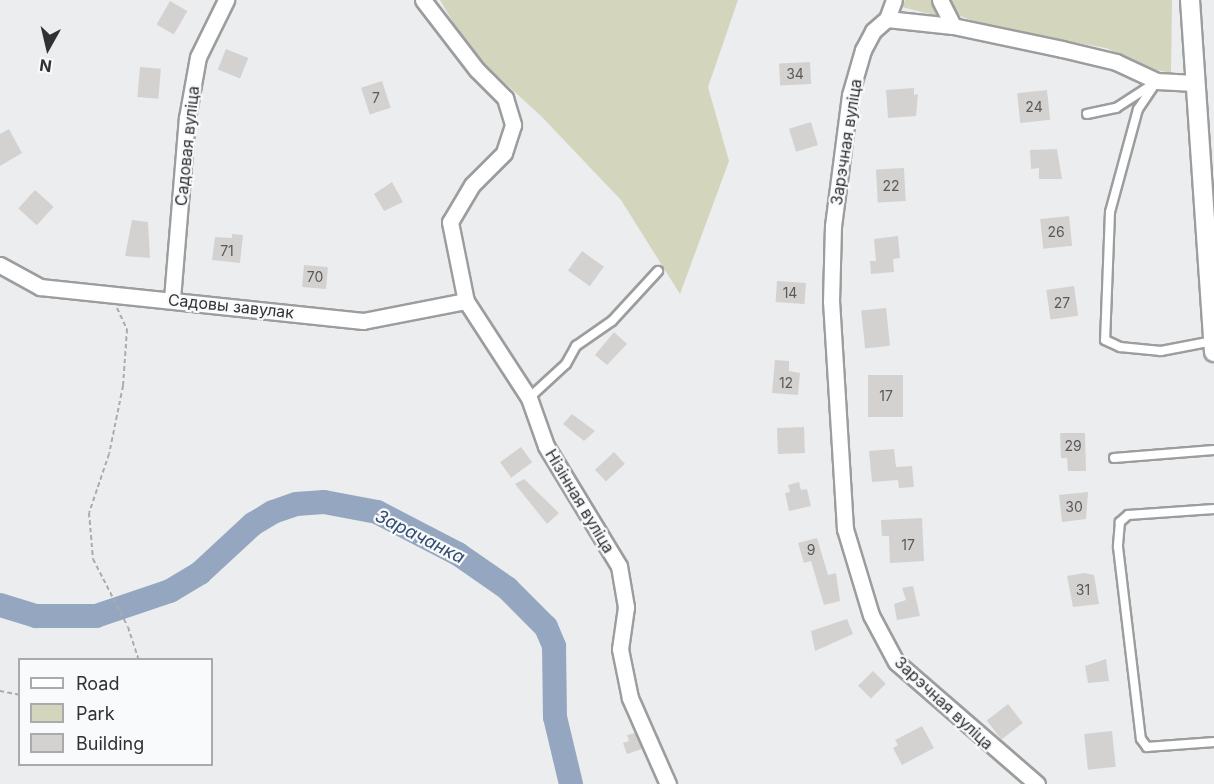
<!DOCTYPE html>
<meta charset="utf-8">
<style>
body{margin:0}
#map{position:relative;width:1214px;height:784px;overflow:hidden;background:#ecedee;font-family:Inter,sans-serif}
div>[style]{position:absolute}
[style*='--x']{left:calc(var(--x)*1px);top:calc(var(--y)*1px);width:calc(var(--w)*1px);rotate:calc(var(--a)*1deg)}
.green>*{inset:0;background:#d3d5bd}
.river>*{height:24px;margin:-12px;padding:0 12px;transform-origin:12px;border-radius:12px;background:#95a7c0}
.building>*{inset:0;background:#d4d2d1;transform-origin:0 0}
.path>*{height:2px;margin-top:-1px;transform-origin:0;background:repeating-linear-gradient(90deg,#ababac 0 4.5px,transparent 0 7.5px)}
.roads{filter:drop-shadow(2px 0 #9c9d9e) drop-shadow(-2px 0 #9c9d9e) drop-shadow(0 2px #9c9d9e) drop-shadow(0 -2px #9c9d9e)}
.service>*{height:8px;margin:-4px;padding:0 4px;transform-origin:4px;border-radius:4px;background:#fff}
.minor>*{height:15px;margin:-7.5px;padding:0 7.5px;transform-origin:7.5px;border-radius:7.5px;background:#fff}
.tertiary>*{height:18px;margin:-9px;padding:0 9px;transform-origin:9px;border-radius:9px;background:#fff}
span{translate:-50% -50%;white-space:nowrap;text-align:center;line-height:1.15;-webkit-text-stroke:4.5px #f9fafc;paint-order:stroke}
.number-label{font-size:14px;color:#5a595a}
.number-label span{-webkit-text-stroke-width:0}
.street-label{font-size:16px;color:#313132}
.water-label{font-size:18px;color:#314d72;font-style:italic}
.legend{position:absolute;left:18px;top:658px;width:195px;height:108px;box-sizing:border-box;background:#f9fafc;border:2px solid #a9aaab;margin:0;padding:8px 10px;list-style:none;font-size:18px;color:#313132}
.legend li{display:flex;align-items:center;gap:12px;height:30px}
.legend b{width:30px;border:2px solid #a9aaab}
.north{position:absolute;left:18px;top:18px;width:60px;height:60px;-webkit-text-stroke:4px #f9fafc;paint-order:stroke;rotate:188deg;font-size:16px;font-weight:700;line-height:24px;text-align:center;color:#313132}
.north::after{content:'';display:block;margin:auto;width:21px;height:27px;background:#313132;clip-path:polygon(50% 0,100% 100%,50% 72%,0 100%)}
</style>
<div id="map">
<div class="green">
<div style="clip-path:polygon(440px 0,738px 0,708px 87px,729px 161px,680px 294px,621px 200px,542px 117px,470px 51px)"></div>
<div style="clip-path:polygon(905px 0,934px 0,942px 17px,902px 7px)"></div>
<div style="clip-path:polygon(948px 0,1172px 0,1171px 73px,1157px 70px,1106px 48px,991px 27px,960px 16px)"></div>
</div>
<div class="river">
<div style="--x:0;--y:605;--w:38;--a:17"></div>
<div style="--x:36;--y:616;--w:60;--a:0"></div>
<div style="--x:96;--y:616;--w:78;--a:-18.7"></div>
<div style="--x:170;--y:591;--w:35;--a:-31"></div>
<div style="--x:200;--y:573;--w:72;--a:-42.8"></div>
<div style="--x:253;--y:524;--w:23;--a:-31"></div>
<div style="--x:273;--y:512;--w:24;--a:-19"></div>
<div style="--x:296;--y:504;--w:28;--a:-4"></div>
<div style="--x:324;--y:502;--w:54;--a:10.7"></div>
<div style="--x:377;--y:512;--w:91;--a:27.4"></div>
<div style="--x:458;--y:554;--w:60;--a:34.8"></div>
<div style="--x:507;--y:588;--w:55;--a:45"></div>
<div style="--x:546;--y:627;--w:21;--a:67"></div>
<div style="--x:554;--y:646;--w:71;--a:89.2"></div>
<div style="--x:555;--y:717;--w:69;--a:76.6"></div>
</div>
<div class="building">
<div style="left:170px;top:1px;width:20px;height:27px;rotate:30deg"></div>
<div style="left:226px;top:49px;width:24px;height:22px;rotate:22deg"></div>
<div style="left:810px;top:62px;width:22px;height:31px;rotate:87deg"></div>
<div style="left:140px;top:67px;width:21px;height:30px;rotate:5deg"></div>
<div style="left:382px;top:81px;width:28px;height:22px;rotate:72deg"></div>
<div style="clip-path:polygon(914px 88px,914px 95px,918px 94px,916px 116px,888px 118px,886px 90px)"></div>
<div style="left:1047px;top:90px;width:30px;height:30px;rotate:84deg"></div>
<div style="left:811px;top:122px;width:24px;height:23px;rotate:73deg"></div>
<div style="clip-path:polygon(9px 129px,22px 153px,0 166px,0 134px)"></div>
<div style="clip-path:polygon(1057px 149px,1062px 179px,1039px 179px,1039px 168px,1031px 169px,1030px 150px)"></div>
<div style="left:904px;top:168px;width:33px;height:28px;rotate:87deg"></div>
<div style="clip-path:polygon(392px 182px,403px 202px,384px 211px,374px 194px)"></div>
<div style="left:35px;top:190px;width:25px;height:25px;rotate:42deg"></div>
<div style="left:1069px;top:216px;width:30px;height:29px;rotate:84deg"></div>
<div style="clip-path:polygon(132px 220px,148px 222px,150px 258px,125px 256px)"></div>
<div style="clip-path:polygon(232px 234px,243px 235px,240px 263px,212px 260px,215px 237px,232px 238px)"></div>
<div style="clip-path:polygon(898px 236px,900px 258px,893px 259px,894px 272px,871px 274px,870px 261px,876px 261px,874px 239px)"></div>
<div style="left:582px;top:251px;width:27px;height:24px;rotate:36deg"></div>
<div style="left:304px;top:265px;width:24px;height:22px;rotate:5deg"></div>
<div style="left:777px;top:281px;width:29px;height:21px;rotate:4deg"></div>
<div style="left:1074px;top:286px;width:30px;height:28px;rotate:82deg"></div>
<div style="left:886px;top:308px;width:38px;height:25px;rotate:84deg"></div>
<div style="clip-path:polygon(614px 332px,627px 344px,607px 365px,595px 355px)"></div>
<div style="clip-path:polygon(775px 360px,789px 361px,789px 371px,800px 373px,798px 395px,772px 393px)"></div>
<div style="left:868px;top:375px;width:35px;height:42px"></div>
<div style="clip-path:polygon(572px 414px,595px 431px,584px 441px,563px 424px)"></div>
<div style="left:804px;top:427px;width:26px;height:27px;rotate:88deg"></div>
<div style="clip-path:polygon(1060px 433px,1085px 433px,1086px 471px,1068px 471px,1067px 458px,1061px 458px)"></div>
<div style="left:521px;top:447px;width:19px;height:26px;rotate:54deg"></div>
<div style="clip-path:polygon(894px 449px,896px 467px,912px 466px,914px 487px,899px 488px,898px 480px,872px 482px,869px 451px)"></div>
<div style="left:614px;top:452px;width:16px;height:26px;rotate:47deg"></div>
<div style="clip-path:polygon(524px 479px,559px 513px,547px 524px,515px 484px)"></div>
<div style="clip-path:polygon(799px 482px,801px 490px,807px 489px,811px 506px,789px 511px,785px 493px,790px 492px,788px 485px)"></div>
<div style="clip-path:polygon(1088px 492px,1086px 519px,1062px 522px,1059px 495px)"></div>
<div style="clip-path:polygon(922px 518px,924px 561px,890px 563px,889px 536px,882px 536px,881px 520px)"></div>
<div style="clip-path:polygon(817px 538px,828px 575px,836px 573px,840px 601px,824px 605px,811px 561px,804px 563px,798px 543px)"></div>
<div style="clip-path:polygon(1084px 573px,1094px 575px,1099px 604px,1073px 607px,1067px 576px)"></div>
<div style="clip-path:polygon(913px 586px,920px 616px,897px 620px,894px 604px,906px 600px,902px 588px)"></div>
<div style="clip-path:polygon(847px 619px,853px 634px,815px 651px,811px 631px)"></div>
<div style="clip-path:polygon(1106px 659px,1109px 681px,1088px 683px,1085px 666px)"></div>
<div style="left:873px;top:671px;width:18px;height:21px;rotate:45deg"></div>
<div style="left:1008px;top:704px;width:24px;height:27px;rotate:52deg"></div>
<div style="clip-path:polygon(922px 726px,934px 748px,902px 765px,893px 748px,898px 745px,895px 740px)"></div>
<div style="left:1112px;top:731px;width:36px;height:28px;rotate:84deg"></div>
<div style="clip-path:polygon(635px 733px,642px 749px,627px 754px,623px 743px,629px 741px,627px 735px)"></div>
</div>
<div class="path">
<div style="--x:117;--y:308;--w:23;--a:65"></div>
<div style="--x:127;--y:329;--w:57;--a:94"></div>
<div style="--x:123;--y:386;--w:69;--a:101.6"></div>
<div style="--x:109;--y:454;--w:62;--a:108.7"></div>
<div style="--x:89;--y:513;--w:46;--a:85"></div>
<div style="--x:93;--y:559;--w:76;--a:62.8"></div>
<div style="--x:128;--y:627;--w:35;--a:72"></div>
<div style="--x:0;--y:691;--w:20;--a:11"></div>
</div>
<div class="roads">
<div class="service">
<div style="--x:1157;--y:81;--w:34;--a:124"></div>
<div style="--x:1138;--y:109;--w:107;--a:105.2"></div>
<div style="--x:1110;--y:212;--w:128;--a:92.2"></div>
<div style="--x:1105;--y:340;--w:17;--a:25"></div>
<div style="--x:1120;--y:347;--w:41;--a:5.6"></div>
<div style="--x:1161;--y:351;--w:53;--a:-10.9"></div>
<div style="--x:1087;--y:114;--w:30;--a:-12"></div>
<div style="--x:1116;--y:108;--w:44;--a:-33"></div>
<div style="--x:529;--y:398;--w:50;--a:-42.6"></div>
<div style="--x:566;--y:364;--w:21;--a:-61"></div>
<div style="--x:576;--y:346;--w:44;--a:-34.8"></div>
<div style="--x:612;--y:321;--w:68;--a:-47.4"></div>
<div style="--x:1114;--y:458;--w:100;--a:-4.6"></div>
<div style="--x:1214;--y:509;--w:86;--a:176"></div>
<div style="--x:1128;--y:515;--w:11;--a:139"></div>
<div style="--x:1120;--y:522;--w:25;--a:95"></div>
<div style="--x:1118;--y:547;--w:193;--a:83.2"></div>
<div style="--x:1141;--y:739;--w:10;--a:53"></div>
<div style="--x:1147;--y:747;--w:67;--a:-4.3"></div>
</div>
<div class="minor">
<div style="--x:423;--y:0;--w:88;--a:52.4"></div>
<div style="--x:477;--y:70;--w:40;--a:45"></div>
<div style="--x:505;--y:98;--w:28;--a:73"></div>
<div style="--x:513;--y:125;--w:29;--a:108"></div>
<div style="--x:504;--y:153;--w:45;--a:135"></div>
<div style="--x:472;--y:185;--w:43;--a:120.7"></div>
<div style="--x:450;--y:222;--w:81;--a:78.6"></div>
<div style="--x:466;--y:301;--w:116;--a:57"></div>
<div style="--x:529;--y:398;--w:51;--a:70.5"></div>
<div style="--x:546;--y:446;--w:140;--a:58.7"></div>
<div style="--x:619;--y:566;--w:42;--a:80.3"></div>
<div style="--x:626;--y:607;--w:42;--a:98.1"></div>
<div style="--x:620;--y:649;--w:50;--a:78.5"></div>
<div style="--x:630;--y:698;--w:94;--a:66.2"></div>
<div style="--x:940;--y:0;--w:29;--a:63"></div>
<div style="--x:887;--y:19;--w:20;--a:-70"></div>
<div style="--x:0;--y:265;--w:46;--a:28.8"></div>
<div style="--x:40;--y:287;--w:325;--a:6"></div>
<div style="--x:363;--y:321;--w:105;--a:-11"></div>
<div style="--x:172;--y:299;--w:182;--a:-85.3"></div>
<div style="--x:187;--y:118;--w:62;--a:-79.8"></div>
<div style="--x:198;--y:57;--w:64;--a:-63.8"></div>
<div style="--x:1037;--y:784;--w:186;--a:-139.1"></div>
<div style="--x:896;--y:662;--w:53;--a:-118"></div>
<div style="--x:871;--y:615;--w:90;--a:-106.8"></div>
<div style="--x:845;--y:529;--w:227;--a:-93.5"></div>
<div style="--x:831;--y:302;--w:76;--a:-88.5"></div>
<div style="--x:833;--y:226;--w:132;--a:-82.6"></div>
<div style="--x:850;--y:95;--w:47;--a:-73.9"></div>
<div style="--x:863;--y:50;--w:21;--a:-62"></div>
<div style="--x:873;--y:31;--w:18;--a:-41"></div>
<div style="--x:887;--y:19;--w:66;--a:6.1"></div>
<div style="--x:953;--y:26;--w:111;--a:11.9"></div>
<div style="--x:1062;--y:49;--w:56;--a:13.5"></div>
<div style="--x:1116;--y:62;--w:45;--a:24.9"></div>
<div style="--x:1157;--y:81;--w:37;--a:3"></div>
</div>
<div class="tertiary">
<div style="--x:1190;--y:0;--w:353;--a:86.1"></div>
</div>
</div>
<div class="number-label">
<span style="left:795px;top:74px">34</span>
<span style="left:376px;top:98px">7</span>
<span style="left:1034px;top:107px">24</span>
<span style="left:891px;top:186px">22</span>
<span style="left:1056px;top:232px">26</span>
<span style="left:227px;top:251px">71</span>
<span style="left:315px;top:277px">70</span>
<span style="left:790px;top:293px">14</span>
<span style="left:1062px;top:303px">27</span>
<span style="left:786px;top:383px">12</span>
<span style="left:886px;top:396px">17</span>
<span style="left:1073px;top:446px">29</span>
<span style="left:1074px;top:507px">30</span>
<span style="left:908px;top:545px">17</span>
<span style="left:811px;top:550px">9</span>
<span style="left:1083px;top:590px">31</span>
</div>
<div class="street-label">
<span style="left:846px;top:142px;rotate:-81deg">Зарэчная вуліца</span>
<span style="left:187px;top:146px;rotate:-84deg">Садовая вуліца</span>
<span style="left:231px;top:306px;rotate:6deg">Садовы завулак</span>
<span style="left:580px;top:501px;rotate:59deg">Нізінная вуліца</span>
<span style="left:944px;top:703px;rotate:43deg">Зарэчная вуліца</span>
</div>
<div class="water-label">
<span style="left:420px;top:537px;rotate:27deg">Зарачанка</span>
</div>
<ul class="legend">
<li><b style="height:8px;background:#fff"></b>Road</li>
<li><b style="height:16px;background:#d3d5bd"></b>Park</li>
<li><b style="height:16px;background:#d4d2d1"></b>Building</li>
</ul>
<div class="north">N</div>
</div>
